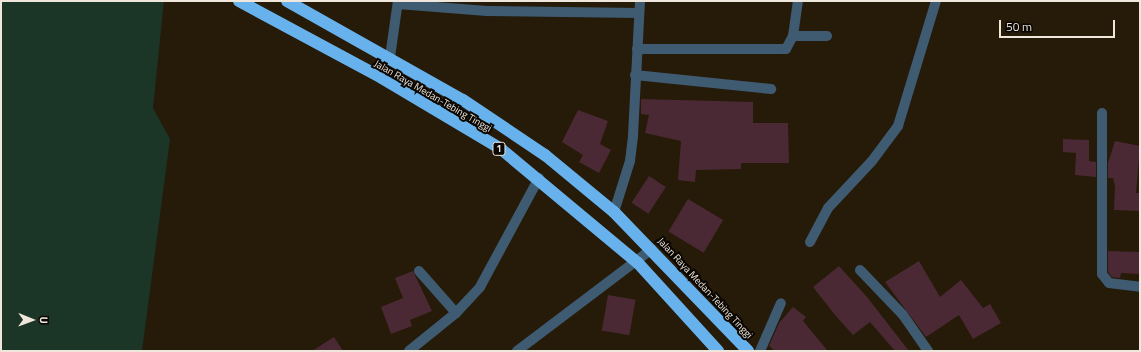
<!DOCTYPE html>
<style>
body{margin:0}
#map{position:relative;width:1141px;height:352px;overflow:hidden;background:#261a09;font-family:"Titillium Web",sans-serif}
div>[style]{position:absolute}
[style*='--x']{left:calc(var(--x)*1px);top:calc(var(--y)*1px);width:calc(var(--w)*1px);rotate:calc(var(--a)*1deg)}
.green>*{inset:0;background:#1b3527}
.building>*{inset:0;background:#4a2934;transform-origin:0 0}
.minor>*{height:10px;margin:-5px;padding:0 5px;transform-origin:5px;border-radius:5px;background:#3e5b72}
.highway>*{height:12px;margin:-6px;padding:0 6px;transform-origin:6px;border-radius:6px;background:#67b2ec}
span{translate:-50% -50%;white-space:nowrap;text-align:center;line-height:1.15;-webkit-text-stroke:4px #0a0602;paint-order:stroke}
.shield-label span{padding:1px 3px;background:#0a0602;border:1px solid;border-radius:3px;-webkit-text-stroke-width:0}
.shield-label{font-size:9px;color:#efe7dc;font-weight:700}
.street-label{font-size:10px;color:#efe7dc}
.frame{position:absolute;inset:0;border:2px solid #efe7dc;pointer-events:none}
.north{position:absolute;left:12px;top:300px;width:40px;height:40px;-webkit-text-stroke:3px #0a0602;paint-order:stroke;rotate:91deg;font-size:11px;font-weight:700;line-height:16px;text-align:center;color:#efe7dc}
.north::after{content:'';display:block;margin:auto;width:14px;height:18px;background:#efe7dc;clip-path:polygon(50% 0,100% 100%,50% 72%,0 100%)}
.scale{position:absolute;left:999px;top:20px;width:116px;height:18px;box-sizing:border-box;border:2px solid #efe7dc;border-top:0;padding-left:5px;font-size:12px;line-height:14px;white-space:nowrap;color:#efe7dc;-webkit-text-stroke:3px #0a0602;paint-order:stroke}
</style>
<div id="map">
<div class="green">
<div style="clip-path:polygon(1px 1px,164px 1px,153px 108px,170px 139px,142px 351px,1px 351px)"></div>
</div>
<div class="building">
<div style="clip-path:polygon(641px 99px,753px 102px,753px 123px,788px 123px,789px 163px,741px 163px,741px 169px,696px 170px,695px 182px,678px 180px,681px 141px,645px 133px,649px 115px,641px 114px)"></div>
<div style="clip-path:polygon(578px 110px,608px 121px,600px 144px,611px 150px,599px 173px,579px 162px,583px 155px,562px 142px)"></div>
<div style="clip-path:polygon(1063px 139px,1089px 140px,1089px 161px,1096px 162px,1096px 177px,1075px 175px,1076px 153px,1063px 152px)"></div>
<div style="clip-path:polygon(1115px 141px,1140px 146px,1136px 193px,1140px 193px,1140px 211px,1114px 210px,1115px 187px,1113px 178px,1108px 178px,1108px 163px)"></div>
<div style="left:649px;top:176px;width:20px;height:32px;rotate:33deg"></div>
<div style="left:688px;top:199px;width:41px;height:38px;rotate:31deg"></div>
<div style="clip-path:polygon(1108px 251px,1140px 252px,1140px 274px,1121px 273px,1120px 278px,1112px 277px,1108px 272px)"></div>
<div style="clip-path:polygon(919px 261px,940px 297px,961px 280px,983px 308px,990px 304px,1001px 323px,973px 339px,959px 315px,926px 337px,885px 282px)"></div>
<div style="clip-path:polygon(839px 266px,867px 297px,909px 351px,895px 351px,870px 322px,853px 335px,835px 315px,813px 287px)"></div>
<div style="clip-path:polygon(413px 271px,432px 311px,410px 320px,412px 326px,391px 334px,381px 307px,403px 298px,395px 278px)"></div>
<div style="left:608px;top:295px;width:28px;height:36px;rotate:10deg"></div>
<div style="clip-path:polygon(793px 307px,806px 317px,803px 321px,828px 351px,775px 351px,769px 346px,779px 323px)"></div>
<div style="clip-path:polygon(334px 337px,343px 351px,312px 351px)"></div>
</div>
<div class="minor">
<div style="--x:398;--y:4;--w:89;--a:4.5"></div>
<div style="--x:487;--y:11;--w:152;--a:0.8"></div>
<div style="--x:793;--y:36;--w:34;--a:0"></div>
<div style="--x:637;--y:49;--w:149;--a:0"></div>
<div style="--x:786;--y:49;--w:15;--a:-62"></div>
<div style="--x:793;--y:36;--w:35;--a:-82"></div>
<div style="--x:390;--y:57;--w:57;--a:-81.9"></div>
<div style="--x:635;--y:75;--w:137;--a:5.9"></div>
<div style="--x:1102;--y:113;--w:161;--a:90"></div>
<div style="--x:1102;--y:274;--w:11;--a:52"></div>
<div style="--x:1109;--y:283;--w:31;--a:7"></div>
<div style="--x:614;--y:212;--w:53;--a:-72.6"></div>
<div style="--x:630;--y:161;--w:26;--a:-83"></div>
<div style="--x:633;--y:135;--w:134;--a:-87"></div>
<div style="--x:810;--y:242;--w:38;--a:-62"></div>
<div style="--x:828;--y:208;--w:64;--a:-46.9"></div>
<div style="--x:872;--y:161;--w:44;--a:-53.4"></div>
<div style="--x:898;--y:126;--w:131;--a:-73.1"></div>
<div style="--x:860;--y:270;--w:62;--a:46.3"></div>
<div style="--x:903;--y:315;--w:44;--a:55.2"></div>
<div style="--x:419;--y:271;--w:56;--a:48.6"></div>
<div style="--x:409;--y:351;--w:60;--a:-39"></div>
<div style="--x:456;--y:313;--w:35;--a:-47"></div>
<div style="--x:480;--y:287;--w:124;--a:-61.6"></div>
<div style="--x:517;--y:351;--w:169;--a:-37.1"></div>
<div style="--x:760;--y:351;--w:52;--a:-66.4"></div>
</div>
<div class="highway">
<div style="--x:239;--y:1;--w:162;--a:28.3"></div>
<div style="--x:382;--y:78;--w:139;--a:30.8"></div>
<div style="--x:501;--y:149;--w:178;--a:39.8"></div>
<div style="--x:638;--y:263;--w:119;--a:47.7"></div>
<div style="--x:287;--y:1;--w:202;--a:29.4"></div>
<div style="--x:463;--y:100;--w:99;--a:33.9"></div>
<div style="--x:545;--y:155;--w:89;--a:39.6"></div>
<div style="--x:614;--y:212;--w:193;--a:46"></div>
</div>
<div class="shield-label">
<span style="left:499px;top:149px">1</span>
</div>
<div class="street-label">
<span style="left:433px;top:96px;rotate:30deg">Jalan Raya Medan-Tebing Tinggi</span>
<span style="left:705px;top:288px;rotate:47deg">Jalan Raya Medan-Tebing Tinggi</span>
</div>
<div class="frame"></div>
<div class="north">U</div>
<div class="scale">50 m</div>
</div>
